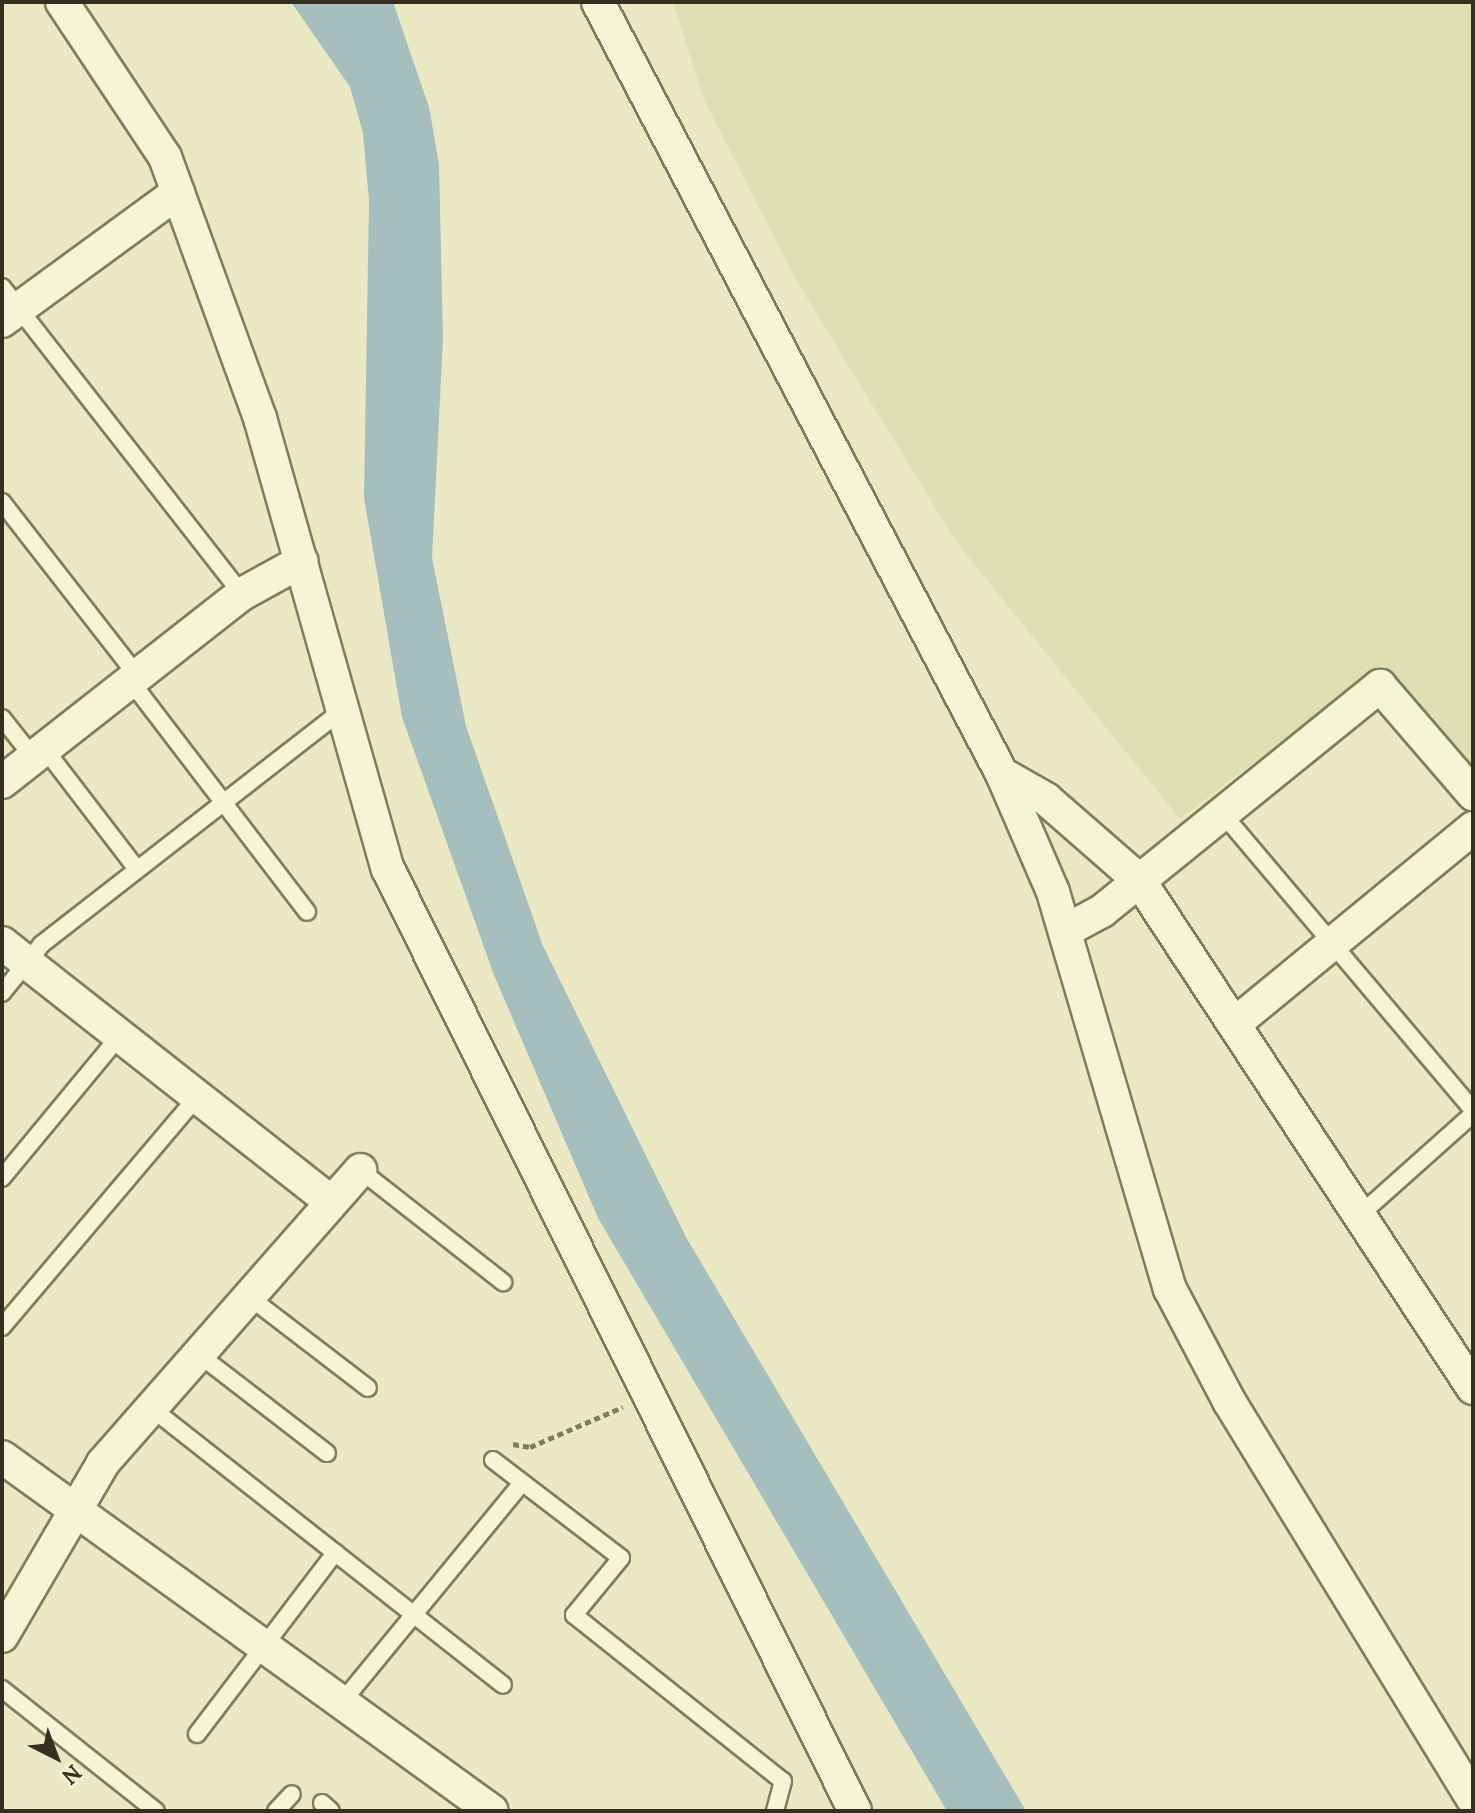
<!DOCTYPE html>
<style>
body{margin:0}
#map{position:relative;width:1475px;height:1813px;overflow:hidden;background:#ebe9c4;font-family:Lora,serif}
div>[style]{position:absolute}
[style*='--x']{left:calc(var(--x)*1px);top:calc(var(--y)*1px);width:calc(var(--w)*1px);rotate:calc(var(--a)*1deg)}
.farmland>*{inset:0;background:#dce0b2}
.water>*{inset:0;background:#a6bebd}
.path>*{height:5px;margin-top:-2.5px;transform-origin:0;background:repeating-linear-gradient(90deg,#847b5c 0 6px,transparent 0 10px)}
.roads{filter:drop-shadow(2px 0 #847b5c) drop-shadow(-2px 0 #847b5c) drop-shadow(0 2px #847b5c) drop-shadow(0 -2px #847b5c)}
.service>*{height:16px;margin:-8px;padding:0 8px;transform-origin:8px;border-radius:8px;background:#f6f4d7}
.minor>*{height:32px;margin:-16px;padding:0 16px;transform-origin:16px;border-radius:16px;background:#f6f4d7}
span{translate:-50% -50%;white-space:nowrap;text-align:center;line-height:1.15;-webkit-text-stroke:7px #f3f1d3;paint-order:stroke}
.frame{position:absolute;inset:0;border:4px solid #352f1f;pointer-events:none}
.north{position:absolute;left:16px;top:1717px;width:80px;height:80px;-webkit-text-stroke:6px #f3f1d3;paint-order:stroke;rotate:138deg;font-size:22px;font-weight:700;line-height:32px;text-align:center;color:#352f1f}
.north::after{content:'';display:block;margin:auto;width:28px;height:36px;background:#352f1f;clip-path:polygon(50% 0,100% 100%,50% 72%,0 100%)}
</style>
<div id="map">
<div class="farmland">
<div style="clip-path:polygon(673px 2px,1473px 2px,1473px 776px,1382px 664px,1180px 819px,957px 543px,796px 280px,704px 100px)"></div>
</div>
<div class="water">
<div style="clip-path:polygon(291px 2px,393px 2px,429px 107px,439px 164px,443px 339px,432px 558px,466px 726px,543px 946px,686px 1237px,1026px 1811px,947px 1811px,598px 1218px,494px 975px,402px 717px,364px 498px,369px 200px,363px 133px,350px 87px)"></div>
</div>
<div class="path">
<div style="--x:513;--y:1444;--w:17;--a:10"></div>
<div style="--x:530;--y:1447;--w:101;--a:-23.3"></div>
</div>
<div class="roads">
<div class="service">
<div style="--x:2;--y:287;--w:390;--a:52"></div>
<div style="--x:2;--y:502;--w:218;--a:52.1"></div>
<div style="--x:129;--y:679;--w:293;--a:52.6"></div>
<div style="--x:2;--y:718;--w:50;--a:51.5"></div>
<div style="--x:44;--y:748;--w:151;--a:52.5"></div>
<div style="--x:1222;--y:813;--w:389;--a:49.8"></div>
<div style="--x:2;--y:993;--w:63;--a:-50.8"></div>
<div style="--x:42;--y:944;--w:381;--a:-37.9"></div>
<div style="--x:360;--y:1170;--w:182;--a:38.1"></div>
<div style="--x:2;--y:1178;--w:180;--a:-50.4"></div>
<div style="--x:1361;--y:1214;--w:150;--a:-41.8"></div>
<div style="--x:248;--y:1296;--w:151;--a:37.5"></div>
<div style="--x:2;--y:1327;--w:300;--a:-49.7"></div>
<div style="--x:197;--y:1353;--w:164;--a:37.6"></div>
<div style="--x:150;--y:1407;--w:449;--a:38.2"></div>
<div style="--x:493;--y:1460;--w:161;--a:37.4"></div>
<div style="--x:621;--y:1558;--w:74;--a:129.5"></div>
<div style="--x:574;--y:1615;--w:267;--a:38.5"></div>
<div style="--x:783;--y:1781;--w:31;--a:105"></div>
<div style="--x:2;--y:1689;--w:196;--a:38.4"></div>
<div style="--x:342;--y:1702;--w:283;--a:-50.6"></div>
<div style="--x:197;--y:1734;--w:228;--a:-52.7"></div>
<div style="--x:322;--y:1803;--w:12;--a:42"></div>
<div style="--x:276;--y:1811;--w:23;--a:-47"></div>
</div>
<div class="minor">
<div style="--x:62;--y:2;--w:186;--a:56.4"></div>
<div style="--x:165;--y:157;--w:278;--a:70"></div>
<div style="--x:260;--y:418;--w:469;--a:74.2"></div>
<div style="--x:388;--y:869;--w:1051;--a:63.63"></div>
<div style="--x:598;--y:2;--w:871;--a:62.38"></div>
<div style="--x:1002;--y:774;--w:129;--a:66.6"></div>
<div style="--x:1053;--y:892;--w:414;--a:73.6"></div>
<div style="--x:1170;--y:1289;--w:127;--a:62.2"></div>
<div style="--x:1229;--y:1401;--w:467;--a:58.5"></div>
<div style="--x:2;--y:321;--w:218;--a:-36.2"></div>
<div style="--x:1002;--y:774;--w:51;--a:29.6"></div>
<div style="--x:1046;--y:799;--w:123;--a:41.1"></div>
<div style="--x:1139;--y:880;--w:608;--a:56.68"></div>
<div style="--x:2;--y:782;--w:305;--a:-38.1"></div>
<div style="--x:242;--y:594;--w:68;--a:-28.8"></div>
<div style="--x:1065;--y:931;--w:42;--a:-28.4"></div>
<div style="--x:1102;--y:911;--w:358;--a:-39"></div>
<div style="--x:1380;--y:686;--w:143;--a:49.3"></div>
<div style="--x:2;--y:943;--w:419;--a:38.2"></div>
<div style="--x:1238;--y:1021;--w:304;--a:-39.4"></div>
<div style="--x:2;--y:1457;--w:604;--a:35.85"></div>
<div style="--x:2;--y:1636;--w:200;--a:-59.7"></div>
<div style="--x:103;--y:1463;--w:390;--a:-48.7"></div>
</div>
</div>
<div class="frame"></div>
<div class="north">N</div>
</div>
